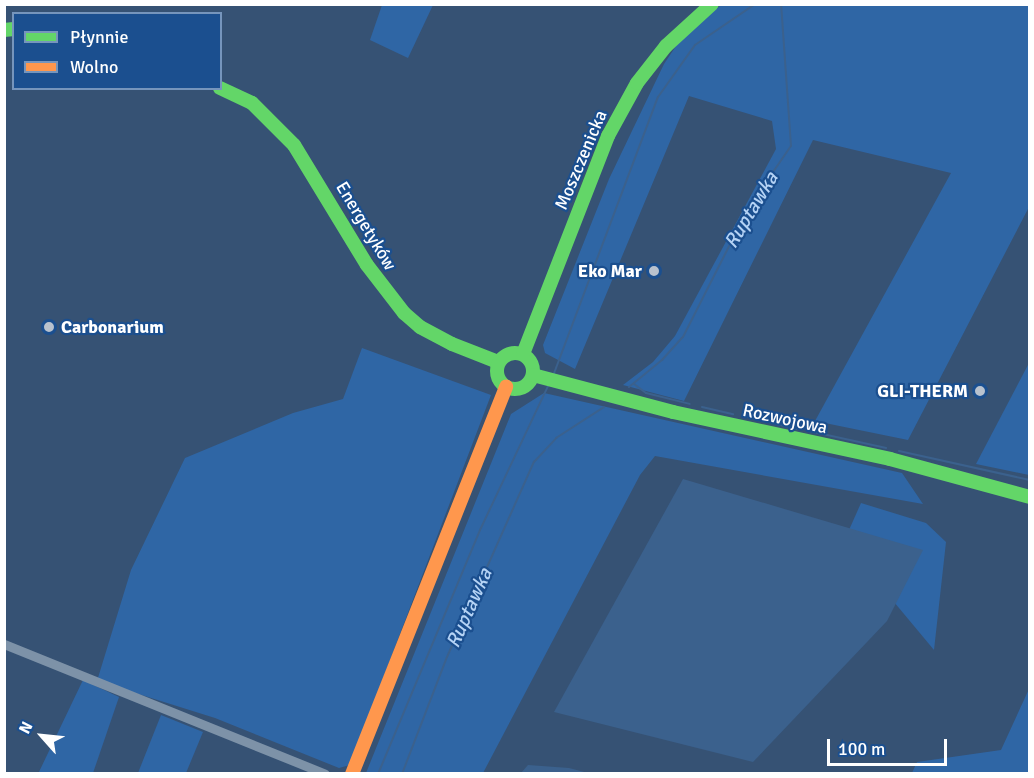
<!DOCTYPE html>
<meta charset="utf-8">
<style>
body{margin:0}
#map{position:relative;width:1034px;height:778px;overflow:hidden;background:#365274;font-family:Signika,sans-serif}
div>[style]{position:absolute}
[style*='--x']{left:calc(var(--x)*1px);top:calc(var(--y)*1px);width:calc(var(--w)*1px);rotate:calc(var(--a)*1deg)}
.green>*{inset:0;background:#2f66a5}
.water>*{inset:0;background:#3b618d}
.stream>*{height:2px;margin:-1px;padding:0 1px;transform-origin:1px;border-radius:1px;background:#3b618d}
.street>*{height:9px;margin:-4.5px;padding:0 4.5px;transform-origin:4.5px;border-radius:4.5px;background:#7d92a8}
.fast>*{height:14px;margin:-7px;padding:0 7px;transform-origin:7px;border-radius:7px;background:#63d668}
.fast>.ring{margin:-7px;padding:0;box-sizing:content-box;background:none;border:14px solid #63d668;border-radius:50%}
.slow>*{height:14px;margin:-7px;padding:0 7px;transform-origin:7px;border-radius:7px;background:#ff974d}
.dots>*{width:16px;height:16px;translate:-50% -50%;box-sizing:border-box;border:3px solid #1b4f8f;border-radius:50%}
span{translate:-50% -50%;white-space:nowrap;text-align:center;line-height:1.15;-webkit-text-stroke:4.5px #1b4f8f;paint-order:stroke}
.street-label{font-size:18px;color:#fff}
.poi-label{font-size:18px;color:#fff;font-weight:700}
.right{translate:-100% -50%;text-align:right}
.left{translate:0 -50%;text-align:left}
.water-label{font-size:20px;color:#b5d3f5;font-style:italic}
.frame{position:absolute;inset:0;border:6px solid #fff;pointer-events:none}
.legend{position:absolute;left:12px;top:12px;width:210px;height:78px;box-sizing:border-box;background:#1b4f8f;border:2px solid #7695bc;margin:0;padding:8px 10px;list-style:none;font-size:18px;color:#fff}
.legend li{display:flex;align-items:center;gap:12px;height:30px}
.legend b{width:30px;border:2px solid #7695bc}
.north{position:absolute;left:12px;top:706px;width:60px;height:60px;-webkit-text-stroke:4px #1b4f8f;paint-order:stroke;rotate:297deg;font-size:16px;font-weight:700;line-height:24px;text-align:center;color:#fff}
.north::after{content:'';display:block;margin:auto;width:21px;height:27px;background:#fff;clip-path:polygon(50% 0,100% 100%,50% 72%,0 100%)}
.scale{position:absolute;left:827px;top:739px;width:120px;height:27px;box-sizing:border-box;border:3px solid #fff;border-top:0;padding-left:8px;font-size:18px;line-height:21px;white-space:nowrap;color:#fff;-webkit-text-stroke:4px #1b4f8f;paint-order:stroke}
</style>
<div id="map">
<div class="green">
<div style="clip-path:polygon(382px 5px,433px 5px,408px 58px,370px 40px)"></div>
<div style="clip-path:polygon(721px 5px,1029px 5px,1029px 207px,908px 440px,815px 421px,951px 173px,813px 140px,684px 401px,623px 385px,653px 362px,675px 336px,776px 149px,772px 121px,689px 96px,575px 369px,545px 353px,543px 345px,609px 179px,664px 64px,680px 40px)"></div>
<div style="clip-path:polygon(362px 348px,491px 395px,350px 765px,339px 768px,215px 718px,97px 681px,131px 570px,185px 458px,293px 413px,343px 399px)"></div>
<div style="clip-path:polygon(1029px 363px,1029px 475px,976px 464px)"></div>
<div style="clip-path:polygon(544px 393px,902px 473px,923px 504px,655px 456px,640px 475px,483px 773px,366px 773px,511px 414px)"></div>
<div style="clip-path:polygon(861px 503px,926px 523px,946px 542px,934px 650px,894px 602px,849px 530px)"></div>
<div style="clip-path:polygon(83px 680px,119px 697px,93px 773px,38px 774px)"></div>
<div style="clip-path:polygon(1029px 689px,1029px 773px,912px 773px,917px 762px,1001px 750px)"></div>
<div style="clip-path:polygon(161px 715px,203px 732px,186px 773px,138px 773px)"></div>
</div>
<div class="water">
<div style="clip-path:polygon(683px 479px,923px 550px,887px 621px,753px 762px,554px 712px)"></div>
<div style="clip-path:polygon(528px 765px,569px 768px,588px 773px,521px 773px)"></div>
</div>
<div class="stream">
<div style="--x:553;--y:376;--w:298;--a:-69.4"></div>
<div style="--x:658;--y:97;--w:64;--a:-54.6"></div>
<div style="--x:695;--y:45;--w:73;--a:-34.3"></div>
<div style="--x:634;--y:384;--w:15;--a:37"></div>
<div style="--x:646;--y:393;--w:45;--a:14"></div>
<div style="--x:629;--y:387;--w:43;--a:-39.3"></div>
<div style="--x:662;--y:360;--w:31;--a:-48"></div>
<div style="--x:683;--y:337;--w:146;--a:-63.1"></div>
<div style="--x:749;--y:207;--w:74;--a:-55.5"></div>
<div style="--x:791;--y:146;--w:142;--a:-94"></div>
<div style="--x:702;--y:407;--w:32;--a:13"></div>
<div style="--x:748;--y:417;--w:50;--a:13.8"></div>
<div style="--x:809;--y:431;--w:79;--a:12.4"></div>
<div style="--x:899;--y:451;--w:134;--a:12.5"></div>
<div style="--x:378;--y:774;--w:264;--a:-67.3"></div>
<div style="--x:480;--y:530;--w:161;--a:-64.7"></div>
<div style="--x:402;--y:774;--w:125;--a:-69"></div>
<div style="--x:447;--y:657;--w:214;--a:-66"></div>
<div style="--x:534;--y:462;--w:33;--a:-47"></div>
<div style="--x:556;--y:438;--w:57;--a:-32.9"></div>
</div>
<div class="street">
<div style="--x:4;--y:644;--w:346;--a:22"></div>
</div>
<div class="fast">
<div style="--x:4;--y:30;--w:10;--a:-6"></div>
<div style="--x:220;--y:88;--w:35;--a:25"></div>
<div style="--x:252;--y:103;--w:59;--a:45"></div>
<div style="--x:294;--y:145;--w:140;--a:58.7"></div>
<div style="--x:367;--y:265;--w:61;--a:52.4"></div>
<div style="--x:404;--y:313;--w:21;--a:41"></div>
<div style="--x:420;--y:327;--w:36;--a:28"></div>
<div style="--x:452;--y:344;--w:49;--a:21.4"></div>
<div class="ring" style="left:497px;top:353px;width:22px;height:22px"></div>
<div style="--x:523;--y:354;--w:234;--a:-68.7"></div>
<div style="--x:608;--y:136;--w:60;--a:-61.3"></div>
<div style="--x:637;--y:83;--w:47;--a:-51.9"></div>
<div style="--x:666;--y:46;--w:62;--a:-42.4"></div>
<div style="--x:533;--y:375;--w:145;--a:14.8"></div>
<div style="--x:673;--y:412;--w:222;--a:12.2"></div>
<div style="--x:890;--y:459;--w:145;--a:15.2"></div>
</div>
<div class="slow">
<div style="--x:352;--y:774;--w:417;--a:-68.3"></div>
</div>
<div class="dots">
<div style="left:654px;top:271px;background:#b9c2ce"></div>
<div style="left:49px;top:327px;background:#b9c2ce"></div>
<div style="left:980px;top:391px;background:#b9c2ce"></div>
</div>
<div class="street-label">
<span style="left:581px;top:160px;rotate:-67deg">Moszczenicka</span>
<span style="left:366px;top:226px;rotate:59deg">Energetyków</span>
<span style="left:785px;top:419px;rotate:12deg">Rozwojowa</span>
</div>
<div class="poi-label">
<span class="right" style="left:642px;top:271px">Eko Mar</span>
<span class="left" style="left:61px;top:327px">Carbonarium</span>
<span class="right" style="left:968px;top:391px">GLI-THERM</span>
</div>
<div class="water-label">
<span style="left:751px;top:210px;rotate:-59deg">Ruptawka</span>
<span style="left:469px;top:608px;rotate:-66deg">Ruptawka</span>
</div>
<div class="frame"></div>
<ul class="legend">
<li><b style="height:8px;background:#63d668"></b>Płynnie</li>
<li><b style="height:8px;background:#ff974d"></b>Wolno</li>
</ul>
<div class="north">N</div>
<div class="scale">100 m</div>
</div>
